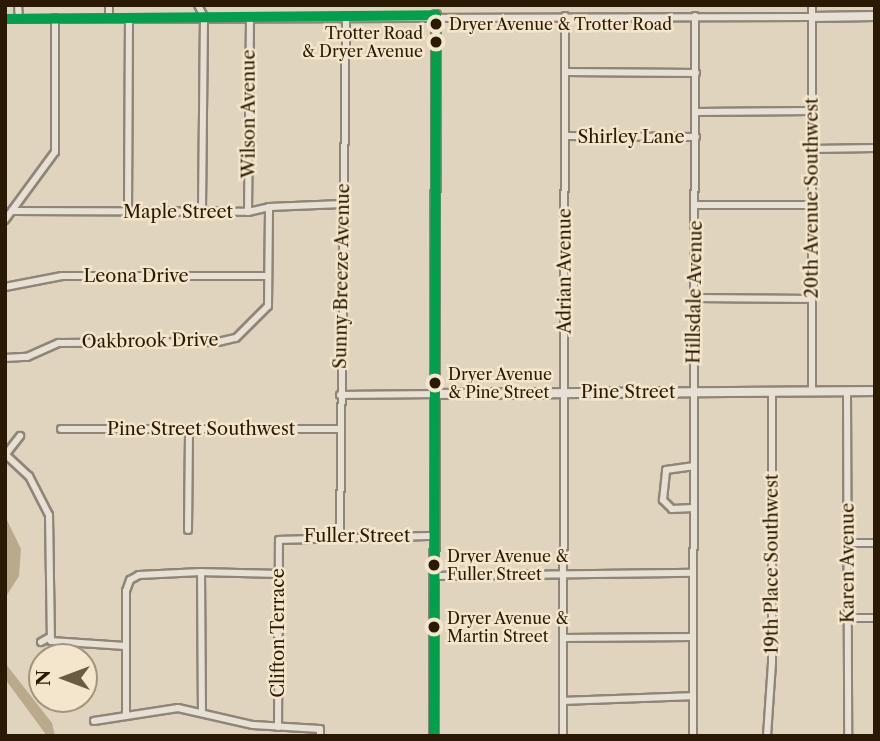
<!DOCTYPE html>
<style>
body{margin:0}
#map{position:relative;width:880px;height:741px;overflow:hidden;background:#e0d4be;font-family:"Libre Caslon Text",serif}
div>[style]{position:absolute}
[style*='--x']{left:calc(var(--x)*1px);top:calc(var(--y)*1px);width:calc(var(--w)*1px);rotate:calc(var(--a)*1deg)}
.water>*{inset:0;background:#bba98b}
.roads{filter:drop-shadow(2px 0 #8f8677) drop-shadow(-2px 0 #8f8677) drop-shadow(0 2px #8f8677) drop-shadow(0 -2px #8f8677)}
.street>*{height:6px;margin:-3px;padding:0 3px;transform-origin:3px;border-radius:3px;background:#e6e0d5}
.secondary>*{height:8px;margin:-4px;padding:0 4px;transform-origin:4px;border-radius:4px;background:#e6e0d5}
.bus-1>*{height:10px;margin:-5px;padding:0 5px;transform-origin:5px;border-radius:5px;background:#029f4d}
.dots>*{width:19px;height:19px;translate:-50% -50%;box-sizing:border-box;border:4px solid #f4e6cc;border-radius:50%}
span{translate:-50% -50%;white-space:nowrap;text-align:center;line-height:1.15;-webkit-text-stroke:5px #f4e6cc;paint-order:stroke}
.bus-label{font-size:16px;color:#2a1a03}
.left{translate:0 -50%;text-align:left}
.right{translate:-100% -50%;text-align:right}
.street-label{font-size:18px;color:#2a1a03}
.frame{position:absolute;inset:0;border:7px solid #2a1a03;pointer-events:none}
.north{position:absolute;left:28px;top:643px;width:70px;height:70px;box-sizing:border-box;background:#f4e6cc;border:2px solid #a3947c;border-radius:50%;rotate:270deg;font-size:19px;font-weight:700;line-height:28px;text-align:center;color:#2a1a03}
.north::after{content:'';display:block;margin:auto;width:24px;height:32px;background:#6a5b44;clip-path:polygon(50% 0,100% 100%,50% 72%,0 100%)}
</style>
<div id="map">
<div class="water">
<div style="clip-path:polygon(5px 516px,21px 549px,19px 576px,5px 598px)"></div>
<div style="clip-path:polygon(5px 663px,52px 723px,55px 736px,47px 736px,5px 679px)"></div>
</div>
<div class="roads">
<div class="street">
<div style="--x:18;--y:5;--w:14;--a:86"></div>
<div style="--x:198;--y:5;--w:13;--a:63"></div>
<div style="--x:204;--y:17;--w:195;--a:90.6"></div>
<div style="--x:812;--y:5;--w:386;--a:90"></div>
<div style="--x:109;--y:18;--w:13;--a:-90"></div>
<div style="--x:5;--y:19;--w:807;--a:-0.14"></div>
<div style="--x:566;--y:72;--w:130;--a:0.4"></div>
<div style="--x:696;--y:112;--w:116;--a:-0.5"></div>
<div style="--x:566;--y:136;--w:130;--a:0.4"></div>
<div style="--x:812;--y:149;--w:63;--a:-0.9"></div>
<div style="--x:696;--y:205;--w:116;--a:0"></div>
<div style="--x:12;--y:211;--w:236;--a:0.2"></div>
<div style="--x:248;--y:212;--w:22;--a:-13"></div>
<div style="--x:269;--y:207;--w:73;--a:-2.4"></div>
<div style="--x:128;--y:211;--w:193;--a:-89.7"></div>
<div style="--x:248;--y:212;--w:195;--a:-89.4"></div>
<div style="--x:5;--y:220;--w:84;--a:-53.7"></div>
<div style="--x:55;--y:152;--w:134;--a:-90"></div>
<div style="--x:5;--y:287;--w:58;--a:-10.9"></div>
<div style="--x:62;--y:276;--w:206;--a:0"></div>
<div style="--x:696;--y:298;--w:116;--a:0.5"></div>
<div style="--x:5;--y:358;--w:22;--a:-3"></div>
<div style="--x:27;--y:357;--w:35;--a:-24"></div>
<div style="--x:59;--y:343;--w:159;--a:-0.4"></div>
<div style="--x:218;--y:342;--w:18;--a:-13"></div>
<div style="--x:236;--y:338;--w:45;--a:-45"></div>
<div style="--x:268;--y:306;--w:99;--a:-89.4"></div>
<div style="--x:847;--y:391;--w:345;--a:89.8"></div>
<div style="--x:340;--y:395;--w:96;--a:-0.6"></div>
<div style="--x:61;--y:429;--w:279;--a:0"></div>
<div style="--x:5;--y:454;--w:33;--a:43"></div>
<div style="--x:29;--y:476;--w:44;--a:62.9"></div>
<div style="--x:49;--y:515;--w:126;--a:89.1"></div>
<div style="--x:51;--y:641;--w:74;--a:3.9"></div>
<div style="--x:6;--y:454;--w:23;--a:-52"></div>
<div style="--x:693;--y:508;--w:21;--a:177"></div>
<div style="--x:672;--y:509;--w:13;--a:-135"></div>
<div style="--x:663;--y:500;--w:30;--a:-84"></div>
<div style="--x:666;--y:470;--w:27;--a:-8"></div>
<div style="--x:188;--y:530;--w:100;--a:-89.4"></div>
<div style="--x:340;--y:536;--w:520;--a:-89.34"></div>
<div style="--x:848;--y:543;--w:27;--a:0"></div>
<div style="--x:201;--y:572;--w:138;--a:89.6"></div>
<div style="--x:435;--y:576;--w:258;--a:-0.7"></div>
<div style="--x:848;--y:618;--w:27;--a:0"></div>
<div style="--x:563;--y:638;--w:130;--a:-0.4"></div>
<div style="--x:41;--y:642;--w:10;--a:-29"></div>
<div style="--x:564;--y:701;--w:129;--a:-2.2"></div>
<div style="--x:126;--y:715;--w:124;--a:-90"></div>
<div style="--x:126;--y:591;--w:12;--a:-70"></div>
<div style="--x:130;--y:580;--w:10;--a:-29"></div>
<div style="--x:139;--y:575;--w:62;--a:-2.8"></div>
<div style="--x:201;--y:572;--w:77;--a:1.5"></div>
<div style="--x:94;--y:721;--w:85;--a:-8.8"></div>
<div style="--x:178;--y:708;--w:77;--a:12.8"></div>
<div style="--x:253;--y:725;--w:67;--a:3.4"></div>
<div style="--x:320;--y:729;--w:7;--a:90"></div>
<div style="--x:278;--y:727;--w:187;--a:-89.7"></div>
<div style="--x:279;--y:540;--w:156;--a:-1.5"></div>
<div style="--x:563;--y:736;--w:720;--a:-89.84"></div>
<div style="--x:693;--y:736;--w:720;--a:-89.84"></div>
<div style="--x:767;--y:736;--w:74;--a:-86.1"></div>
<div style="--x:772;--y:662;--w:270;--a:-90"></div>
</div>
<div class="secondary">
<div style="--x:812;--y:17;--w:63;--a:-0.9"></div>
<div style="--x:436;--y:394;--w:439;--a:-0.4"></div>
<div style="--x:434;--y:736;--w:721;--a:-89.84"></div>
</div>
</div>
<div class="bus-1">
<div style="--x:5;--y:19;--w:431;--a:-0.5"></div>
<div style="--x:436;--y:15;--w:721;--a:90.16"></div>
</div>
<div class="dots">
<div style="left:436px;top:24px;background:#2a1a03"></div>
<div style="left:436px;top:42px;background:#2a1a03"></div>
<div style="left:435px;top:383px;background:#2a1a03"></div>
<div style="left:434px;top:565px;background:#2a1a03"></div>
<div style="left:434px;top:627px;background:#2a1a03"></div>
</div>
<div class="bus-label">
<span class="left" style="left:449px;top:24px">Dryer Avenue &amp; Trotter Road</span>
<span class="right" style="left:423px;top:42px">Trotter Road<br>&amp; Dryer Avenue</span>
<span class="left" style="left:448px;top:383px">Dryer Avenue<br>&amp; Pine Street</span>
<span class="left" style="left:447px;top:565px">Dryer Avenue &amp;<br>Fuller Street</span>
<span class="left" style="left:447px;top:627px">Dryer Avenue &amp;<br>Martin Street</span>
</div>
<div class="street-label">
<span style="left:249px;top:114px;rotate:-90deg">Wilson Avenue</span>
<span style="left:631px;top:137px">Shirley Lane</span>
<span style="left:812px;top:198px;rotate:-90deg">20th Avenue Southwest</span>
<span style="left:178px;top:212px">Maple Street</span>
<span style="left:565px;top:271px;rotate:-90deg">Adrian Avenue</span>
<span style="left:136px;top:276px">Leona Drive</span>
<span style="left:342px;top:276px;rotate:-89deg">Sunny Breeze Avenue</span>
<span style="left:695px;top:292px;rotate:-89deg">Hillsdale Avenue</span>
<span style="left:150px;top:341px;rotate:-1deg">Oakbrook Drive</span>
<span style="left:628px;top:392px">Pine Street</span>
<span style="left:201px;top:429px">Pine Street Southwest</span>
<span style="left:357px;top:536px">Fuller Street</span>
<span style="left:848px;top:563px;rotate:-90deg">Karen Avenue</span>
<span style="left:772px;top:564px;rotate:-90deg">19th Place Southwest</span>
<span style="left:278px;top:633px;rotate:-90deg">Clifton Terrace</span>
</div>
<div class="frame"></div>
<div class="north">N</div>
</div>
